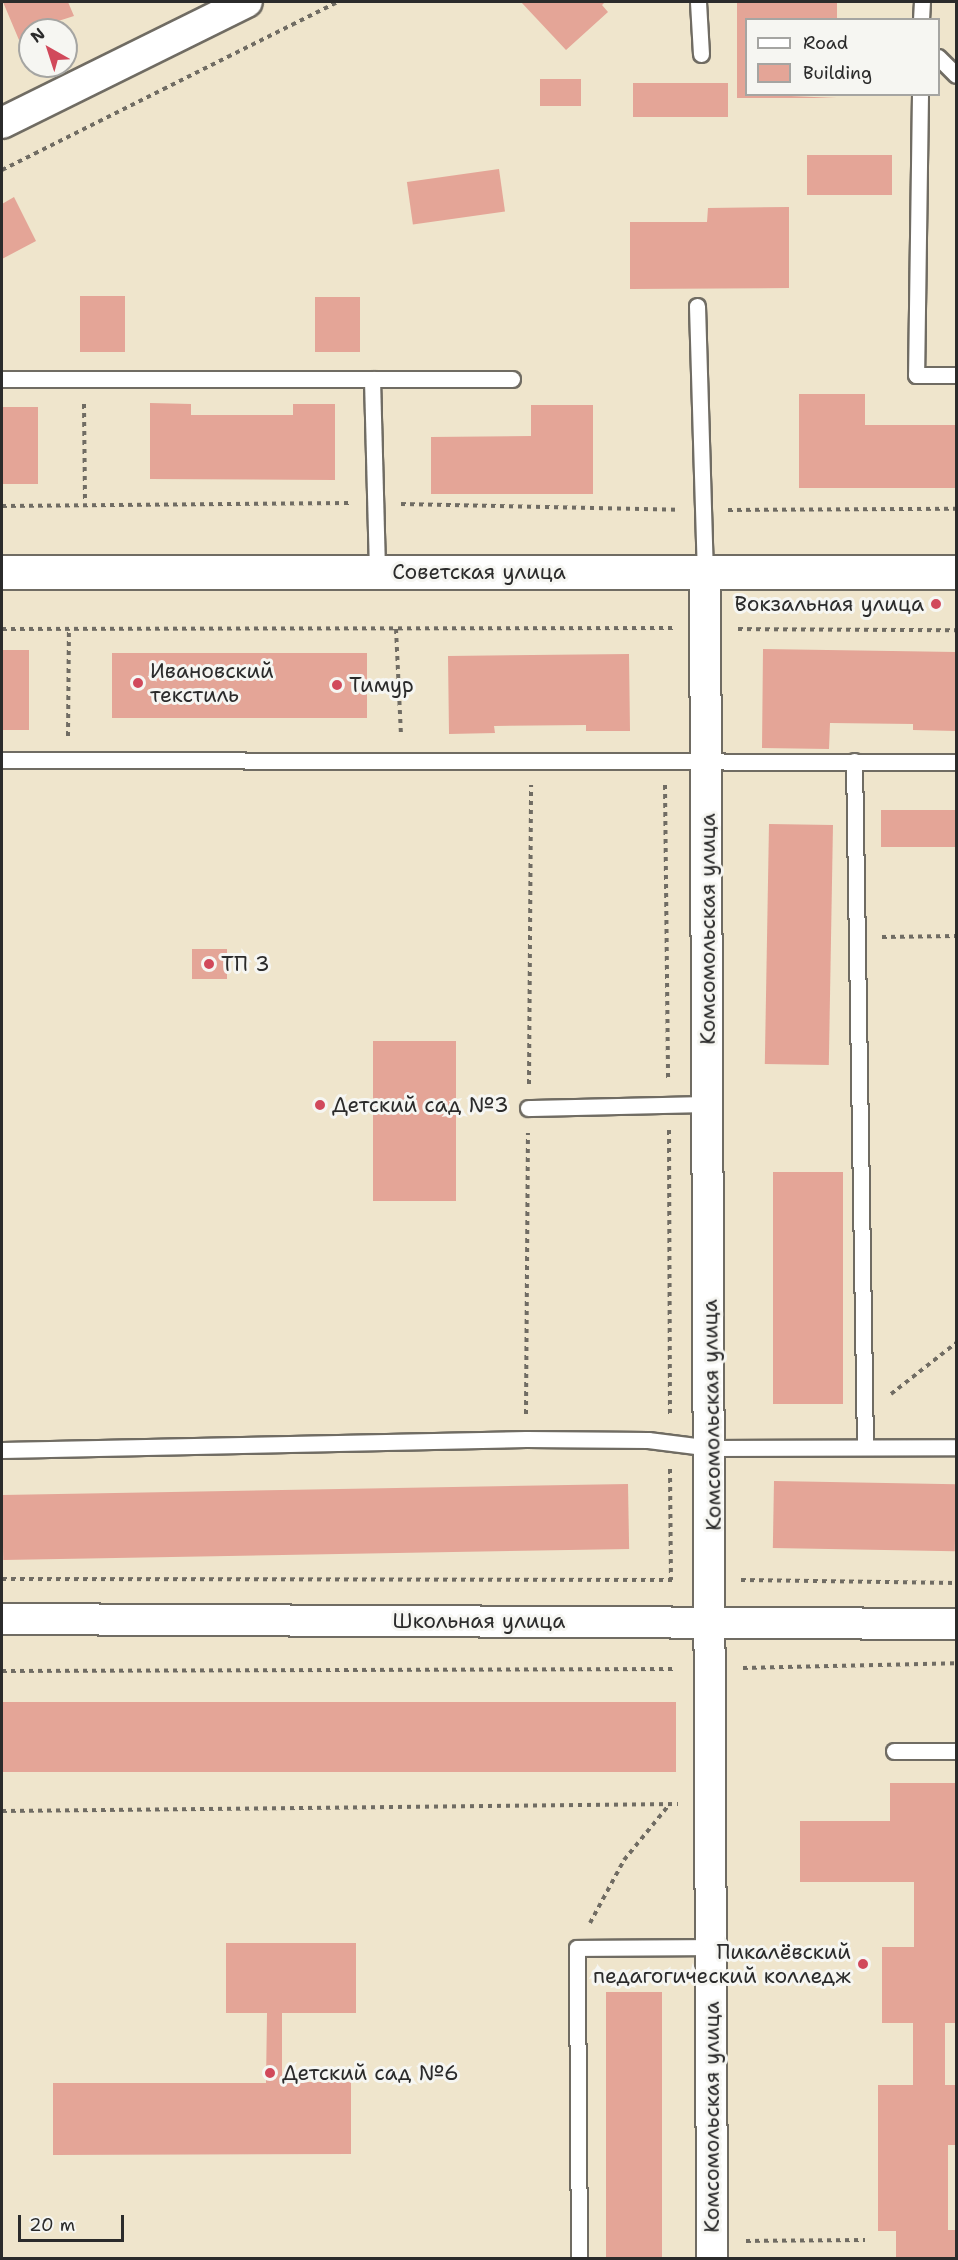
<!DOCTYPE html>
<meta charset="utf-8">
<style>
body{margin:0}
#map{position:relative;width:958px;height:2260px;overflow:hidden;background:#efe5cc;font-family:"Shantell Sans",sans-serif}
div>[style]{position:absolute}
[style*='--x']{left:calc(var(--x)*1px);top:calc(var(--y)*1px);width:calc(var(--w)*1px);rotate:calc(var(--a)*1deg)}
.building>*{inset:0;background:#e4a597;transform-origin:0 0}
.path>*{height:4px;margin-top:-2px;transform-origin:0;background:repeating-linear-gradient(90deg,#706c63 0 4.5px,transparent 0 9px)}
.roads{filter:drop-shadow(2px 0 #706c63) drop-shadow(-2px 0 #706c63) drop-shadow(0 2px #706c63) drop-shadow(0 -2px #706c63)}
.service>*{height:15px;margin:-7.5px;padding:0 7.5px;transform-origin:7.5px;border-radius:7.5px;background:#fff}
.minor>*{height:30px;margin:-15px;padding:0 15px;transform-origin:15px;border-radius:15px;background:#fff}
.tertiary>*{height:33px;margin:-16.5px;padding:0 16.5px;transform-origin:16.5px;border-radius:16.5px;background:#fff}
.dots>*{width:16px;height:16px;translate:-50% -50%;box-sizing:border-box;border:3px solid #f6f6f2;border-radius:50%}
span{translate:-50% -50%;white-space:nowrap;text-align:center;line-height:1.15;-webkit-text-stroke:6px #f6f6f2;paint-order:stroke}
.street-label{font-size:21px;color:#2b2b2b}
.poi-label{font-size:21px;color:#2b2b2b}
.right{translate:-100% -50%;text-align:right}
.left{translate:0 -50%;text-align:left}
.frame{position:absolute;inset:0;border:3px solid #2b2b2b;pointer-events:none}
.legend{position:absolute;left:745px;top:18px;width:195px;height:78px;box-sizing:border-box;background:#f6f6f2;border:2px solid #a5a5a2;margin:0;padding:8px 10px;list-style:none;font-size:18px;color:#2b2b2b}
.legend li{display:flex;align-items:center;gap:12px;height:30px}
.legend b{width:30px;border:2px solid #a5a5a2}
.north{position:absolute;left:18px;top:18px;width:60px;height:60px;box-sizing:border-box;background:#f6f6f2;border:2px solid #a5a5a2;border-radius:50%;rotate:321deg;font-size:16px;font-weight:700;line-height:24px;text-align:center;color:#2b2b2b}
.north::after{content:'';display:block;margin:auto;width:21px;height:27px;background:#d1495b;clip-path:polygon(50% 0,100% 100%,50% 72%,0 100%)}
.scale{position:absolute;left:18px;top:2215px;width:106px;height:27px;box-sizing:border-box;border:3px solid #2b2b2b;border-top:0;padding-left:8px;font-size:18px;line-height:21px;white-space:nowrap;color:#2b2b2b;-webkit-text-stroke:4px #f6f6f2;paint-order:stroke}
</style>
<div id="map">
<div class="building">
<div style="clip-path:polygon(3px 2px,68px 2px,74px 16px,30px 30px,19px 40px)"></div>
<div style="clip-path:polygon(521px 2px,605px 2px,602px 5px,608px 12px,566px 50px)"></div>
<div style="clip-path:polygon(737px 2px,837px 2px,837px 20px,746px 20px,746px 94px,837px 98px,737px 98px)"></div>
<div style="left:540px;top:79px;width:41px;height:27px"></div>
<div style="left:633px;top:83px;width:95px;height:34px"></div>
<div style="left:807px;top:155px;width:85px;height:40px"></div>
<div style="left:499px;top:169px;width:43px;height:93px;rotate:82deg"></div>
<div style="clip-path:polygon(14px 197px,36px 241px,2px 259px,2px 204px)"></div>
<div style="clip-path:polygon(789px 207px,789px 288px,630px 289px,630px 222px,707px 222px,708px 208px)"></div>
<div style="left:80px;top:296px;width:45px;height:56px"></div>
<div style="left:315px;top:297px;width:45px;height:55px"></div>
<div style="clip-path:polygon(799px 394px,865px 394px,865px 425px,956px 425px,956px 488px,799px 488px)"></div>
<div style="clip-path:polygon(150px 403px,191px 404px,191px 415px,293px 415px,293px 404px,335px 404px,335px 480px,150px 479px)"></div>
<div style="clip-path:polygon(531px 405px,593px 405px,593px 494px,431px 494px,431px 437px,531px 436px)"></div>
<div style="left:38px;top:407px;width:77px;height:36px;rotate:90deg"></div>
<div style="clip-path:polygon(763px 649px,956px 652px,956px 731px,913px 730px,913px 724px,830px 723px,829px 749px,762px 748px)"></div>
<div style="left:2px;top:650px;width:27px;height:80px"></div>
<div style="left:112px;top:653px;width:255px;height:65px"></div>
<div style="clip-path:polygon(629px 654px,630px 731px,586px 731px,586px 725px,494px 726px,495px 733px,449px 734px,448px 656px)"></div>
<div style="left:956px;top:810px;width:37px;height:75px;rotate:90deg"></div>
<div style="left:769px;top:824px;width:64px;height:240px;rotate:1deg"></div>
<div style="left:192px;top:949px;width:35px;height:30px"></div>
<div style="left:456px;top:1041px;width:160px;height:83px;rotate:90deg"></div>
<div style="left:843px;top:1172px;width:232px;height:70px;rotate:90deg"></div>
<div style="left:774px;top:1481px;width:182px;height:67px;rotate:1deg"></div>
<div style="left:628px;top:1484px;width:65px;height:626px;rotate:89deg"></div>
<div style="left:2px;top:1702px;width:674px;height:70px"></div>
<div style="clip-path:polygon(890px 1783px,956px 1783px,956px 2023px,945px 2023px,945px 2085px,956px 2085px,956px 2145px,948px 2145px,948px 2230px,956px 2230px,956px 2258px,896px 2258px,896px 2231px,878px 2231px,878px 2085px,913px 2085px,913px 2023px,882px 2023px,882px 1947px,914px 1947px,914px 1882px,800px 1882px,800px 1821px,890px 1821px)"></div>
<div style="clip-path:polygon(226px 1943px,356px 1943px,356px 2013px,282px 2013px,282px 2082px,351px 2082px,351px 2154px,53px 2155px,53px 2083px,266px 2083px,267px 2013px,226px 2013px)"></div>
<div style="left:606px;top:1992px;width:56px;height:266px"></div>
</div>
<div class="path">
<div style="--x:2;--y:170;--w:376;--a:-26.6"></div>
<div style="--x:84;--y:404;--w:99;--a:89.4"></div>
<div style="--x:401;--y:504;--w:278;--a:1.2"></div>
<div style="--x:2;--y:506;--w:347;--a:-0.5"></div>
<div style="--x:728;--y:510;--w:228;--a:-0.3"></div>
<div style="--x:2;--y:629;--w:672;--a:-0.09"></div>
<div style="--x:396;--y:629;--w:107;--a:87.3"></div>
<div style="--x:738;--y:629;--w:218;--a:0.3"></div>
<div style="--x:68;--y:736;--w:107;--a:-89.5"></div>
<div style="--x:665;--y:785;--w:296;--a:89.4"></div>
<div style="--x:882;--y:937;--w:74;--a:-0.8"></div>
<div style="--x:529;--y:1084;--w:299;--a:-89.6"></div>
<div style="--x:669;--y:1130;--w:287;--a:89.8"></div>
<div style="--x:891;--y:1394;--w:83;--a:-38.1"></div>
<div style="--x:526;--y:1414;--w:281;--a:-89.6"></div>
<div style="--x:670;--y:1469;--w:111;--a:89.5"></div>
<div style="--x:2;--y:1579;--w:675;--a:0.08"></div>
<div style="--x:741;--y:1580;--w:215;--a:0.8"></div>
<div style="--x:743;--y:1668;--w:213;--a:-1.3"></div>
<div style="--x:2;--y:1671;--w:674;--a:-0.17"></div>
<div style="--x:2;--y:1811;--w:676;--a:-0.59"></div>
<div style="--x:590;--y:1923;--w:72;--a:-61.6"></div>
<div style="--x:624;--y:1860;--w:71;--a:-50.7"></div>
<div style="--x:746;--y:2241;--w:119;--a:-0.5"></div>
</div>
<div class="roads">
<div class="service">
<div style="--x:698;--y:2;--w:52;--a:86.7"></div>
<div style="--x:921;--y:20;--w:18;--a:-87"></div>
<div style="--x:938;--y:57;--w:25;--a:45"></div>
<div style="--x:920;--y:94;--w:281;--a:90.8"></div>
<div style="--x:916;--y:375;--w:40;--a:0"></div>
<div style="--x:697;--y:306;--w:266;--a:88.3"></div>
<div style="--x:2;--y:379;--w:510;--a:0"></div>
<div style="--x:372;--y:379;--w:193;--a:88.5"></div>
<div style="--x:2;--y:760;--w:954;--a:0.12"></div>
<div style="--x:854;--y:761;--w:686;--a:89.08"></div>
<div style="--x:528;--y:1108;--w:181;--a:-1.3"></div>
<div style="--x:2;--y:1450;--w:524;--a:-1.2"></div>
<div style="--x:526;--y:1439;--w:122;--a:0.5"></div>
<div style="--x:648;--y:1440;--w:64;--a:7.2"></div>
<div style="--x:711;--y:1448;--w:245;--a:-0.2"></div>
<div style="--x:894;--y:1751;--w:62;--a:0"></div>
<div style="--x:579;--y:2258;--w:310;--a:-90.4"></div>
<div style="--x:577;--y:1948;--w:135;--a:-0.4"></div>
</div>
<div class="minor">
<div style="--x:2;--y:123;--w:273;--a:-26.3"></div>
<div style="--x:705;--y:572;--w:1686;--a:89.76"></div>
<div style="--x:2;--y:1619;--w:954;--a:0.3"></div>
</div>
<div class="tertiary">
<div style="--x:2;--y:572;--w:954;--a:0"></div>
</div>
</div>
<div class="dots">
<div style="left:936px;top:604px;background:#d1495b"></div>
<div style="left:138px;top:683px;background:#d1495b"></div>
<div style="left:337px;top:685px;background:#d1495b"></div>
<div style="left:209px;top:964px;background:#d1495b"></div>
<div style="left:320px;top:1105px;background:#d1495b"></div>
<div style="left:863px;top:1964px;background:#d1495b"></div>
<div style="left:270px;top:2073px;background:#d1495b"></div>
</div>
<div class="street-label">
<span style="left:479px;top:572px">Советская улица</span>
<span style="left:708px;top:929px;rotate:-90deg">Комсомольская улица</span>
<span style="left:712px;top:1415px;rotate:-91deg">Комсомольская улица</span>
<span style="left:479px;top:1621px">Школьная улица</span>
<span style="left:712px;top:2117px;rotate:-90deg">Комсомольская улица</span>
</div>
<div class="poi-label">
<span class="right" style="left:924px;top:604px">Вокзальная улица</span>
<span class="left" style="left:150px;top:683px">Ивановский<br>текстиль</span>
<span class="left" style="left:349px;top:685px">Тимур</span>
<span class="left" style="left:221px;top:964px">ТП 3</span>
<span class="left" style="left:332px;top:1105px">Детский сад №3</span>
<span class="right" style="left:851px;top:1964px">Пикалёвский<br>педагогический колледж</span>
<span class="left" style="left:282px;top:2073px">Детский сад №6</span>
</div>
<div class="frame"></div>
<ul class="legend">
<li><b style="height:8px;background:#fff"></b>Road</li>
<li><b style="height:16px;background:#e4a597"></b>Building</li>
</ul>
<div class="north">N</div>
<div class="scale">20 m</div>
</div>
